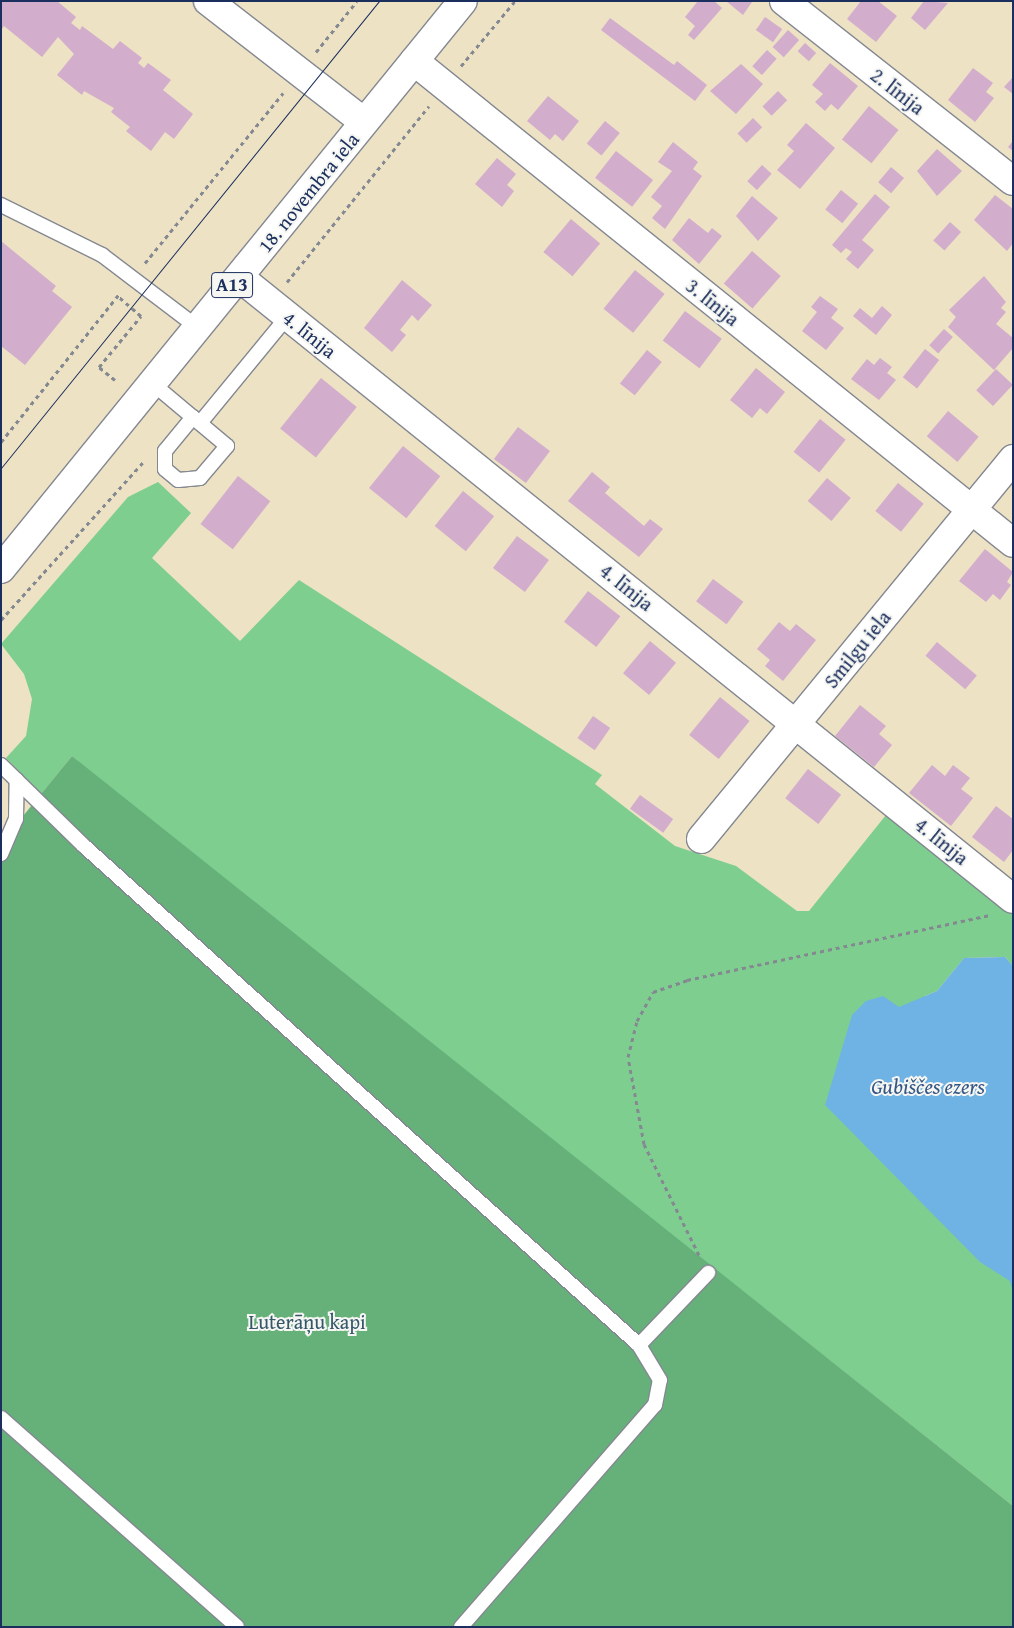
<!DOCTYPE html>
<meta charset="utf-8">
<style>
body{margin:0}
#map{position:relative;width:1014px;height:1628px;overflow:hidden;background:#ede2c4;font-family:"Gentium Book Plus",serif}
div>[style]{position:absolute}
[style*='--x']{left:calc(var(--x)*1px);top:calc(var(--y)*1px);width:calc(var(--w)*1px);rotate:calc(var(--a)*1deg)}
.green>*{inset:0;background:#7ece8f}
.forest>*{inset:0;background:#66b17a}
.water>*{inset:0;background:#6eb3e4}
.building>*{inset:0;background:#d2adcc;transform-origin:0 0}
.path>*{height:3px;margin-top:-1.5px;transform-origin:0;background:repeating-linear-gradient(90deg,#848891 0 4px,transparent 0 8px)}
.roads{filter:drop-shadow(1px 0 #848891) drop-shadow(-1px 0 #848891) drop-shadow(0 1px #848891) drop-shadow(0 -1px #848891)}
.service>*{height:14px;margin:-7px;padding:0 7px;transform-origin:7px;border-radius:7px;background:#fff}
.minor>*{height:28px;margin:-14px;padding:0 14px;transform-origin:14px;border-radius:14px;background:#fff}
.primary>*{height:28px;margin:-14px;padding:0 14px;transform-origin:14px;border-radius:14px;background:#fff}
.tram>*{height:1px;margin:-0.5px;padding:0 0.5px;transform-origin:0.5px;border-radius:0.5px;background:#1b2f5e}
span{translate:-50% -50%;white-space:nowrap;text-align:center;line-height:1.15;-webkit-text-stroke:4px #f6f6f2;paint-order:stroke}
.shield-label span{padding:1px 4px;background:#f6f6f2;border:1px solid;border-radius:4px;-webkit-text-stroke-width:0}
.shield-label{font-size:19px;color:#1b2f5e;font-weight:700}
.street-label{font-size:20px;color:#1b2f5e}
.park-label{font-size:20px;color:#34576a}
.water-label{font-size:21px;color:#345786;font-style:italic}
.frame{position:absolute;inset:0;border:2px solid #1b2f5e;pointer-events:none}
</style>
<div id="map">
<div class="green">
<div style="clip-path:polygon(158px 482px,191px 513px,152px 558px,240px 641px,299px 580px,602px 775px,595px 784px,675px 846px,736px 866px,797px 911px,809px 911px,886px 815px,1013px 914px,1013px 966px,1005px 957px,964px 958px,937px 991px,925px 996px,1013px 1281px,1013px 1506px,726px 1278px,870px 1627px,1px 1627px,78px 761px,72px 756px,41px 794px,6px 758px,26px 736px,32px 699px,24px 674px,1px 644px,128px 497px)"></div>
</div>
<div class="forest">
<div style="clip-path:polygon(72px 756px,1013px 1506px,1013px 1627px,1px 1627px,1px 843px)"></div>
</div>
<div class="water">
<div style="clip-path:polygon(1005px 957px,1013px 966px,1013px 1292px,1010px 1281px,980px 1262px,825px 1105px,852px 1015px,866px 1001px,883px 996px,899px 1007px,937px 991px,964px 958px)"></div>
</div>
<div class="building">
<div style="clip-path:polygon(1px 1px,57px 1px,76px 17px,71px 23px,80px 30px,82px 26px,113px 49px,120px 41px,142px 58px,138px 63px,144px 68px,148px 63px,171px 80px,163px 90px,193px 114px,174px 139px,165px 132px,151px 151px,126px 131px,130px 127px,111px 112px,114px 108px,84px 91px,82px 95px,57px 75px,74px 54px,58px 37px,42px 57px,4px 26px,1px 30px)"></div>
<div style="clip-path:polygon(698px 1px,714px 1px,722px 8px,694px 40px,688px 35px,695px 26px,685px 17px)"></div>
<div style="clip-path:polygon(726px 1px,751px 1px,752px 2px,743px 15px)"></div>
<div style="clip-path:polygon(861px 1px,878px 1px,897px 16px,876px 42px,847px 19px)"></div>
<div style="clip-path:polygon(924px 1px,948px 3px,925px 30px,911px 18px)"></div>
<div style="left:765px;top:17px;width:21px;height:16px;rotate:35deg"></div>
<div style="clip-path:polygon(610px 18px,674px 65px,677px 61px,707px 85px,695px 101px,601px 30px)"></div>
<div style="left:788px;top:30px;width:15px;height:23px;rotate:42deg"></div>
<div style="left:805px;top:43px;width:15px;height:11px;rotate:42deg"></div>
<div style="left:767px;top:50px;width:13px;height:22px;rotate:42deg"></div>
<div style="clip-path:polygon(830px 63px,858px 86px,838px 110px,831px 104px,825px 111px,815px 102px,823px 94px,812px 85px)"></div>
<div style="clip-path:polygon(741px 64px,763px 84px,736px 114px,710px 91px)"></div>
<div style="clip-path:polygon(973px 68px,993px 83px,986px 92px,994px 98px,975px 122px,948px 100px)"></div>
<div style="clip-path:polygon(1013px 77px,1013px 94px,1004px 87px)"></div>
<div style="left:778px;top:91px;width:13px;height:22px;rotate:45deg"></div>
<div style="clip-path:polygon(548px 96px,579px 121px,563px 141px,555px 134px,550px 140px,527px 121px)"></div>
<div style="left:869px;top:106px;width:38px;height:43px;rotate:39deg"></div>
<div style="left:753px;top:118px;width:13px;height:22px;rotate:45deg"></div>
<div style="left:605px;top:121px;width:19px;height:29px;rotate:39deg"></div>
<div style="clip-path:polygon(806px 123px,835px 148px,800px 189px,777px 170px,794px 151px,787px 145px)"></div>
<div style="clip-path:polygon(1013px 141px,1013px 151px,1008px 147px)"></div>
<div style="clip-path:polygon(673px 142px,698px 162px,693px 169px,702px 176px,665px 229px,652px 218px,662px 206px,651px 197px,672px 171px,658px 162px)"></div>
<div style="clip-path:polygon(937px 149px,962px 171px,937px 196px,917px 171px)"></div>
<div style="left:616px;top:151px;width:47px;height:34px;rotate:38deg"></div>
<div style="clip-path:polygon(497px 158px,516px 174px,507px 185px,514px 191px,502px 207px,475px 184px)"></div>
<div style="left:762px;top:165px;width:13px;height:22px;rotate:42deg"></div>
<div style="left:891px;top:167px;width:17px;height:20px;rotate:40deg"></div>
<div style="left:841px;top:190px;width:22px;height:25px;rotate:39deg"></div>
<div style="clip-path:polygon(875px 194px,890px 207px,862px 240px,874px 250px,858px 269px,846px 259px,852px 252px,846px 248px,841px 253px,832px 245px)"></div>
<div style="clip-path:polygon(995px 195px,1013px 209px,1013px 243px,1007px 251px,974px 220px)"></div>
<div style="clip-path:polygon(752px 196px,778px 218px,758px 241px,736px 216px)"></div>
<div style="clip-path:polygon(689px 218px,708px 233px,712px 228px,722px 236px,699px 264px,672px 240px)"></div>
<div style="left:571px;top:219px;width:38px;height:43px;rotate:40deg"></div>
<div style="left:950px;top:222px;width:15px;height:25px;rotate:42deg"></div>
<div style="clip-path:polygon(1px 241px,56px 286px,52px 291px,72px 307px,25px 365px,1px 346px)"></div>
<div style="left:752px;top:251px;width:38px;height:43px;rotate:41deg"></div>
<div style="left:635px;top:270px;width:38px;height:50px;rotate:39deg"></div>
<div style="clip-path:polygon(984px 276px,1006px 302px,1001px 308px,1006px 312px,996px 324px,1013px 338px,1013px 348px,994px 370px,948px 327px,956px 317px,949px 310px)"></div>
<div style="clip-path:polygon(402px 280px,432px 305px,418px 321px,412px 315px,400px 330px,406px 335px,392px 352px,364px 328px)"></div>
<div style="clip-path:polygon(820px 296px,838px 309px,831px 318px,844px 328px,826px 350px,802px 331px,817px 312px,811px 307px)"></div>
<div style="clip-path:polygon(882px 306px,892px 315px,876px 335px,853px 316px,860px 308px,872px 318px)"></div>
<div style="left:685px;top:311px;width:46px;height:37px;rotate:37deg"></div>
<div style="left:944px;top:329px;width:12px;height:22px;rotate:42deg"></div>
<div style="left:925px;top:349px;width:18px;height:36px;rotate:38deg"></div>
<div style="left:647px;top:350px;width:19px;height:43px;rotate:39deg"></div>
<div style="clip-path:polygon(880px 358px,892px 367px,887px 373px,896px 380px,879px 400px,851px 379px,867px 359px,874px 365px)"></div>
<div style="clip-path:polygon(756px 368px,785px 392px,767px 414px,760px 408px,752px 418px,730px 400px)"></div>
<div style="left:996px;top:369px;width:23px;height:29px;rotate:43deg"></div>
<div style="left:321px;top:378px;width:46px;height:65px;rotate:39deg"></div>
<div style="left:948px;top:411px;width:40px;height:33px;rotate:40deg"></div>
<div style="left:820px;top:419px;width:33px;height:42px;rotate:39deg"></div>
<div style="left:518px;top:427px;width:40px;height:40px;rotate:37deg"></div>
<div style="left:403px;top:446px;width:48px;height:54px;rotate:39deg"></div>
<div style="clip-path:polygon(592px 472px,610px 487px,605px 493px,644px 526px,650px 519px,663px 529px,639px 557px,568px 501px)"></div>
<div style="left:238px;top:476px;width:41px;height:61px;rotate:38deg"></div>
<div style="left:827px;top:478px;width:31px;height:30px;rotate:40deg"></div>
<div style="left:898px;top:483px;width:33px;height:36px;rotate:39deg"></div>
<div style="left:463px;top:491px;width:40px;height:45px;rotate:39deg"></div>
<div style="left:517px;top:536px;width:40px;height:40px;rotate:37deg"></div>
<div style="clip-path:polygon(985px 549px,1013px 572px,1007px 582px,1011px 585px,1000px 600px,993px 594px,986px 602px,959px 581px)"></div>
<div style="left:713px;top:579px;width:38px;height:28px;rotate:37deg"></div>
<div style="left:588px;top:591px;width:41px;height:39px;rotate:38deg"></div>
<div style="clip-path:polygon(779px 622px,790px 631px,796px 624px,816px 640px,783px 681px,765px 666px,770px 660px,757px 649px)"></div>
<div style="left:650px;top:641px;width:34px;height:42px;rotate:40deg"></div>
<div style="left:937px;top:642px;width:52px;height:18px;rotate:40deg"></div>
<div style="left:720px;top:697px;width:38px;height:49px;rotate:39deg"></div>
<div style="clip-path:polygon(860px 705px,886px 726px,879px 734px,892px 745px,874px 767px,835px 736px)"></div>
<div style="left:593px;top:716px;width:21px;height:27px;rotate:35deg"></div>
<div style="clip-path:polygon(932px 765px,945px 776px,953px 765px,970px 778px,961px 789px,973px 798px,951px 826px,909px 793px)"></div>
<div style="left:808px;top:769px;width:42px;height:37px;rotate:38deg"></div>
<div style="left:640px;top:795px;width:41px;height:17px;rotate:36deg"></div>
<div style="clip-path:polygon(996px 806px,1013px 819px,1013px 850px,1004px 862px,972px 837px)"></div>
</div>
<div class="path">
<div style="--x:316;--y:52;--w:65;--a:-51.2"></div>
<div style="--x:461;--y:66;--w:85;--a:-50.3"></div>
<div style="--x:145;--y:263;--w:219;--a:-50.9"></div>
<div style="--x:287;--y:282;--w:226;--a:-51.1"></div>
<div style="--x:115;--y:380;--w:21;--a:-141"></div>
<div style="--x:99;--y:367;--w:66;--a:-50.5"></div>
<div style="--x:141;--y:316;--w:30;--a:-139"></div>
<div style="--x:1;--y:442;--w:191;--a:-51.4"></div>
<div style="--x:1;--y:620;--w:214;--a:-48"></div>
<div style="--x:699;--y:1255;--w:124;--a:-116.4"></div>
<div style="--x:644;--y:1144;--w:88;--a:-100.4"></div>
<div style="--x:628;--y:1057;--w:37;--a:-76"></div>
<div style="--x:637;--y:1021;--w:33;--a:-61"></div>
<div style="--x:653;--y:992;--w:36;--a:-19"></div>
<div style="--x:687;--y:980;--w:310;--a:-12.1"></div>
</div>
<div class="roads">
<div class="service">
<div style="--x:1;--y:205;--w:113;--a:26.3"></div>
<div style="--x:102;--y:255;--w:119;--a:37.2"></div>
<div style="--x:152;--y:383;--w:98;--a:40"></div>
<div style="--x:227;--y:446;--w:42;--a:130.2"></div>
<div style="--x:200;--y:478;--w:22;--a:175"></div>
<div style="--x:178;--y:480;--w:17;--a:-140"></div>
<div style="--x:165;--y:469;--w:18;--a:-90"></div>
<div style="--x:165;--y:451;--w:44;--a:-50.5"></div>
<div style="--x:200;--y:423;--w:139;--a:-50.6"></div>
<div style="--x:1;--y:765;--w:116;--a:44.3"></div>
<div style="--x:84;--y:846;--w:746;--a:41.96"></div>
<div style="--x:1;--y:854;--w:38;--a:-67"></div>
<div style="--x:16;--y:819;--w:39;--a:-89"></div>
<div style="--x:1;--y:1418;--w:315;--a:41.5"></div>
<div style="--x:461;--y:1627;--w:295;--a:-48.9"></div>
<div style="--x:655;--y:1405;--w:25;--a:-79"></div>
<div style="--x:660;--y:1380;--w:41;--a:-121"></div>
<div style="--x:639;--y:1345;--w:100;--a:-46.2"></div>
</div>
<div class="minor">
<div style="--x:208;--y:1;--w:197;--a:37.8"></div>
<div style="--x:784;--y:1;--w:291;--a:38.2"></div>
<div style="--x:414;--y:61;--w:769;--a:38.82"></div>
<div style="--x:239;--y:277;--w:993;--a:38.79"></div>
<div style="--x:701;--y:839;--w:492;--a:-50.6"></div>
</div>
<div class="primary">
<div style="--x:1;--y:569;--w:732;--a:-50.88"></div>
</div>
</div>
<div class="tram">
<div style="--x:1;--y:468;--w:601;--a:-51.01"></div>
</div>
<div class="shield-label">
<span style="left:232px;top:285px">A13</span>
</div>
<div class="street-label">
<span style="left:898px;top:91px;rotate:38deg">2. līnija</span>
<span style="left:308px;top:192px;rotate:-51deg">18. novembra iela</span>
<span style="left:713px;top:302px;rotate:39deg">3. līnija</span>
<span style="left:310px;top:334px;rotate:39deg">4. līnija</span>
<span style="left:627px;top:587px;rotate:39deg">4. līnija</span>
<span style="left:857px;top:649px;rotate:-51deg">Smilgu iela</span>
<span style="left:942px;top:841px;rotate:39deg">4. līnija</span>
</div>
<div class="park-label">
<span style="left:307px;top:1321px">Luterāņu kapi</span>
</div>
<div class="water-label">
<span style="left:928px;top:1087px">Gubiščes ezers</span>
</div>
<div class="frame"></div>
</div>
